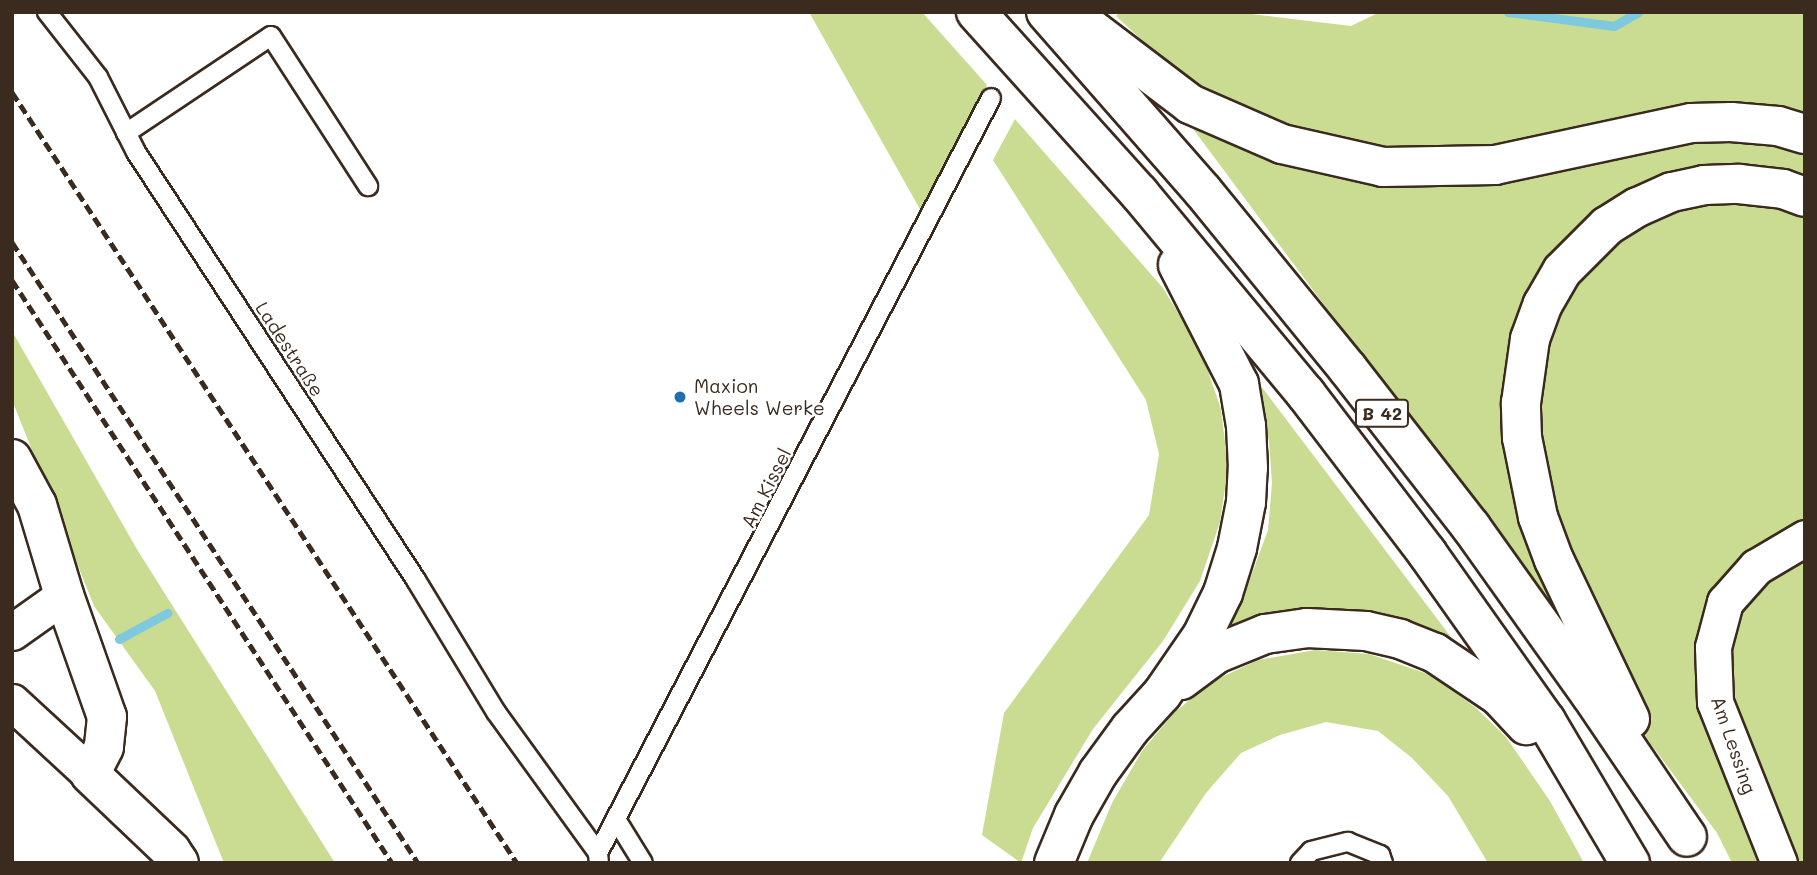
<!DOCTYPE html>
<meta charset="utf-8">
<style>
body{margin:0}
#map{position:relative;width:1817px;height:875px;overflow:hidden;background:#fff;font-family:Mali,sans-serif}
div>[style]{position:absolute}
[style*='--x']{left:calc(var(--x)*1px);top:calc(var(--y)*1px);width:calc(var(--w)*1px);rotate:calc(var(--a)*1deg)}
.green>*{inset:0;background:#cadc91}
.stream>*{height:9px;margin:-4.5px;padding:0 4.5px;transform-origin:4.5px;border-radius:4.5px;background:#7fc9df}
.roads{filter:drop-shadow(2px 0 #3b2a1e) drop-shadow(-2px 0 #3b2a1e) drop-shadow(0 2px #3b2a1e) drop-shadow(0 -2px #3b2a1e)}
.service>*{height:18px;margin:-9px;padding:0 9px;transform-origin:9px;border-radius:9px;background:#fff}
.minor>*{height:35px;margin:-17.5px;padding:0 17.5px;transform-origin:17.5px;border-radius:17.5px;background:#fff}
.tertiary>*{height:38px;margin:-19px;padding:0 19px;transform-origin:19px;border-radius:19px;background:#fff}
.trunk>*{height:38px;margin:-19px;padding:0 19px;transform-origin:19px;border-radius:19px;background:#fff}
.rail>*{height:5px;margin-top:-2.5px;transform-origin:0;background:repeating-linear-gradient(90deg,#3b2a1e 0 10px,transparent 0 15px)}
.dots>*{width:19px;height:19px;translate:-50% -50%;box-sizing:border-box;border:4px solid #fff;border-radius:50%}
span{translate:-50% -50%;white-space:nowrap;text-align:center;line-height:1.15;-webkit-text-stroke:5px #fff;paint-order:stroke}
.shield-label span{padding:2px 5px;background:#fff;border:2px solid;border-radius:5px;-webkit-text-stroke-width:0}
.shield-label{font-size:18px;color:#3b2a1e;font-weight:700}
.street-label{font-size:19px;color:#3b2a1e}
.poi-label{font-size:19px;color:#3b2a1e}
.left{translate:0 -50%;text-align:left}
.frame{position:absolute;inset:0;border:14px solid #3b2a1e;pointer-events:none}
</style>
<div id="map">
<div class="green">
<div style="clip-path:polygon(809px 12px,922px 12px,987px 85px,921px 211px)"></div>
<div style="clip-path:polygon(1120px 12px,1235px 12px,1351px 26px,1380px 12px,1805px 12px,1805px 863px,1732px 863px,1717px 833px,1185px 118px,1163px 60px,1116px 16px)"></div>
<div style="clip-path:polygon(1015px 119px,1163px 288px,1201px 351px,1221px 409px,1228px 467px,1220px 522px,1200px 581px,1163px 641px,1093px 729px,1033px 828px,1021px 863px,982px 835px,1004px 713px,1149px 515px,1159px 454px,1146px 400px,993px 160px)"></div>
<div style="clip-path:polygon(12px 331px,138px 551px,335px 863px,224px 863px,155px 691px,94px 606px,12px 400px)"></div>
<div style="clip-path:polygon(1261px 386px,1457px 645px,1215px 641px,1240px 606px,1268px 530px,1272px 483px,1269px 441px,1255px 390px)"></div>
<div style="clip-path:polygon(1315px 650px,1369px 654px,1431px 675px,1476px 708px,1506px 737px,1550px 801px,1584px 863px,1488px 863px,1448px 796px,1412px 758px,1378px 731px,1326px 722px,1280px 735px,1241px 753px,1206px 793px,1159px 863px,1087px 863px,1112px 803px,1142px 751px,1174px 713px,1211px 682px,1258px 660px)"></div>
</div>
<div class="stream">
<div style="--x:1508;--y:12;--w:107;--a:7.5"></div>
<div style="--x:1614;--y:26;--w:28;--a:-30"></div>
<div style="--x:119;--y:639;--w:55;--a:-28.4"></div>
</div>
<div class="roads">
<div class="service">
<div style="--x:47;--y:12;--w:83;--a:51.9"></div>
<div style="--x:98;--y:77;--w:84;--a:63.1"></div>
<div style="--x:136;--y:152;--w:511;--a:56.81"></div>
<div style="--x:416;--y:580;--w:154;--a:58.8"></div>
<div style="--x:496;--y:712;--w:174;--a:54.1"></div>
<div style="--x:126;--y:133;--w:174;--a:-33.8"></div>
<div style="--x:271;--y:36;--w:179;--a:57.1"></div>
<div style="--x:617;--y:821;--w:49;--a:58.2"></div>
<div style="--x:599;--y:863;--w:10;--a:-96"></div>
<div style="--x:598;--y:853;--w:851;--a:-62.5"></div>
<div style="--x:1300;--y:863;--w:16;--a:-47"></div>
<div style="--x:1311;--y:851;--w:38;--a:-14"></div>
<div style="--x:1348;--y:842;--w:35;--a:22"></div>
<div style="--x:1380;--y:855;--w:9;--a:69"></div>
</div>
<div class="minor">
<div style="--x:12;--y:632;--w:64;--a:-35.4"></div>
<div style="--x:12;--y:702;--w:106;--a:42.7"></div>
<div style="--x:1779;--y:863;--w:173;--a:-111.7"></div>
<div style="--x:1715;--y:702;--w:55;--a:-92.1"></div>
<div style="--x:1713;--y:647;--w:47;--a:-75.1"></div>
<div style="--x:1725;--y:602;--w:47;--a:-48.5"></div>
<div style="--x:1756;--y:567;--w:57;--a:-30.6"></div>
</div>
<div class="tertiary">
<div style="--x:12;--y:459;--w:52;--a:61.5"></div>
<div style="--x:37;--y:505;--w:94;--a:73.3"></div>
<div style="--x:64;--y:595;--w:129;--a:70.6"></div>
<div style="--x:107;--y:717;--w:30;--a:96"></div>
<div style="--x:104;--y:747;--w:30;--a:117"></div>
<div style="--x:90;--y:774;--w:112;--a:43.5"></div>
<div style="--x:171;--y:851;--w:14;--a:56"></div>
</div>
<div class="trunk">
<div style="--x:976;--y:12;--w:244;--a:48"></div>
<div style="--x:1139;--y:193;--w:261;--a:50.3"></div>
<div style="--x:1306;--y:394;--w:200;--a:52.7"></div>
<div style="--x:1427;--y:553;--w:206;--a:54.7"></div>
<div style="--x:1546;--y:721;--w:165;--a:59.4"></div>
<div style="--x:1046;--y:12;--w:237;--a:48.8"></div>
<div style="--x:1202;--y:190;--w:231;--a:50.8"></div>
<div style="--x:1348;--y:369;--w:200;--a:52.1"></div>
<div style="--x:1471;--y:527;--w:206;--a:54.5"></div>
<div style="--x:1591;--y:695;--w:171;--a:55.9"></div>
<div style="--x:1069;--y:12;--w:152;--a:37.2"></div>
<div style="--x:1190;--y:104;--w:100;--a:23.5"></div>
<div style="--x:1282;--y:144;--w:104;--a:12.8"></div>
<div style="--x:1383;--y:167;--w:112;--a:-1"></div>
<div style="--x:1495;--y:165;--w:200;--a:-12.1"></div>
<div style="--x:1691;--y:123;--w:40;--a:-1.4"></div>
<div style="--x:1731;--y:122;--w:47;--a:4.9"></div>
<div style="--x:1778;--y:126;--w:28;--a:17"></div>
<div style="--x:1181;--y:680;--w:44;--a:-36.6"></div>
<div style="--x:1216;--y:654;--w:53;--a:-22.2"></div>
<div style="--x:1265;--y:634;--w:42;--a:-8.1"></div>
<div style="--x:1307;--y:628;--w:59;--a:2.9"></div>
<div style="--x:1366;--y:631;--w:35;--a:13"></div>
<div style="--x:1400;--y:639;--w:38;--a:22"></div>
<div style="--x:1435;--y:653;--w:77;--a:33.9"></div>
<div style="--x:1499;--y:696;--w:40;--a:47"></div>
<div style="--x:1630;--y:719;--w:176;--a:-115.5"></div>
<div style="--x:1554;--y:560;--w:46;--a:-110.4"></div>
<div style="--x:1538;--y:517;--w:81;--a:-101.4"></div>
<div style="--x:1522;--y:438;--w:35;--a:-92"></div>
<div style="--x:1521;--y:403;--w:65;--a:-82"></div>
<div style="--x:1530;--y:339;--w:37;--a:-70"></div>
<div style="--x:1543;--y:304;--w:38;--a:-60"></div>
<div style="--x:1562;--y:271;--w:64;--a:-45"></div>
<div style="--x:1607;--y:226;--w:36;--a:-32"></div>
<div style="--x:1638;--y:207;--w:37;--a:-24"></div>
<div style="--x:1672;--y:192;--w:33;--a:-12"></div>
<div style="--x:1704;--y:185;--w:35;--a:-2"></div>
<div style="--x:1739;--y:184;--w:44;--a:6.5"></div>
<div style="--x:1783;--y:189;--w:23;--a:20"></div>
<div style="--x:1054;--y:863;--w:52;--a:-67.4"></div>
<div style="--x:1074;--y:815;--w:48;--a:-60.3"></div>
<div style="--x:1098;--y:773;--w:54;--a:-54"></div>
<div style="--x:1130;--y:729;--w:47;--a:-47.6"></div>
<div style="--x:1162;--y:694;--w:70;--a:-55.4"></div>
<div style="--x:1202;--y:636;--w:48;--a:-64"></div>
<div style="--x:1223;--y:593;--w:47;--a:-72.7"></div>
<div style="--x:1237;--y:548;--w:47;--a:-78.9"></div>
<div style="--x:1246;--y:502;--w:34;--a:-87"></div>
<div style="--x:1248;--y:468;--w:42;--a:-92.7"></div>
<div style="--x:1246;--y:426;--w:43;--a:-99.5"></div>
<div style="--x:1239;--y:384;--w:134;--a:-117.1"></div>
</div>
</div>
<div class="rail">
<div style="--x:12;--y:92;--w:922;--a:56.78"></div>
<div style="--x:12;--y:242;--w:742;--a:56.82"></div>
<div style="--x:12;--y:280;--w:696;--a:56.9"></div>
</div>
<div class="dots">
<div style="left:680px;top:397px;background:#1f6fb2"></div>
</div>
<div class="shield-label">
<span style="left:1382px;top:413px">B 42</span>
</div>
<div class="street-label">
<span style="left:290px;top:349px;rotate:57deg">Ladestraße</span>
<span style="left:766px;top:488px;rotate:-63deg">Am Kissel</span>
<span style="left:1734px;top:745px;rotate:71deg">Am Lessing</span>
</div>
<div class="poi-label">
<span class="left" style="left:694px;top:397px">Maxion<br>Wheels Werke</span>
</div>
<div class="frame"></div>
</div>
